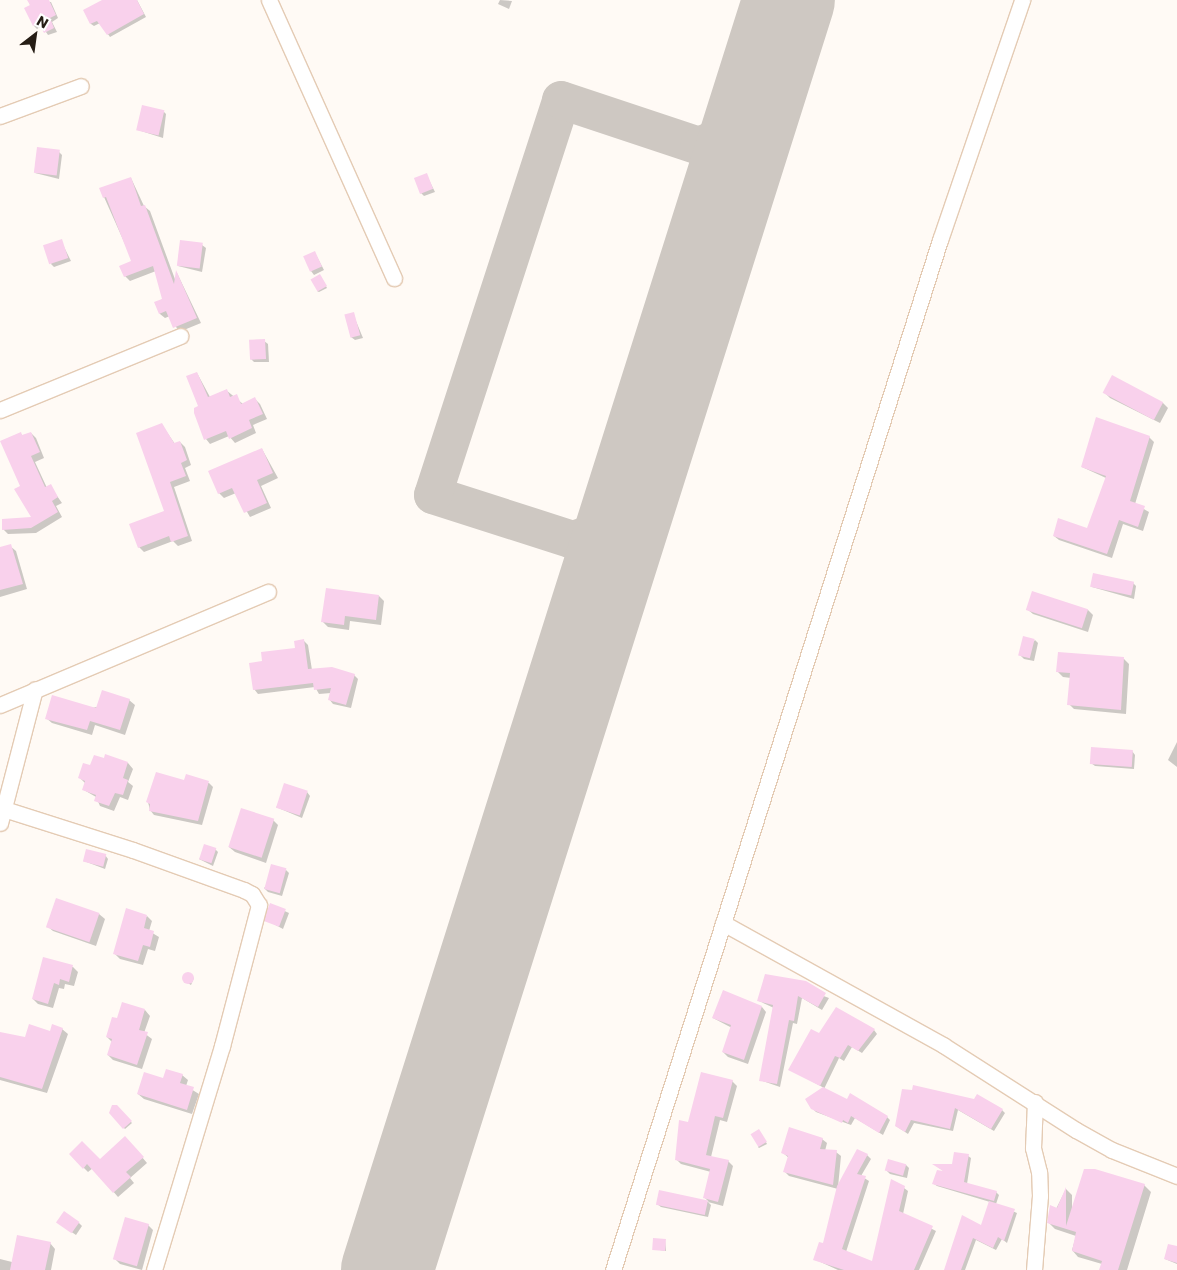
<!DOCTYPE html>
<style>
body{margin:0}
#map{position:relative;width:1177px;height:1270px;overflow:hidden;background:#fffaf5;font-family:Poppins,sans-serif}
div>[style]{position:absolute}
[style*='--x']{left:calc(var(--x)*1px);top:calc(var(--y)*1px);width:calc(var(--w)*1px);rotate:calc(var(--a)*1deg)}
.shadow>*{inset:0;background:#0003}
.taxiway>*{height:38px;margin:-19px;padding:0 19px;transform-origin:19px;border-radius:19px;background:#cec8c2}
.runway>*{height:92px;margin:-46px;padding:0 46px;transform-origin:46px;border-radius:46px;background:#cec8c2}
.building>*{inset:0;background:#f9d1ec;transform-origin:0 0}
.round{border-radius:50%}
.roads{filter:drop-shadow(1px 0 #e4cbb4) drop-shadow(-1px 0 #e4cbb4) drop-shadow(0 1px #e4cbb4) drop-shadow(0 -1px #e4cbb4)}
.minor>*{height:15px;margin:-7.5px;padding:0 7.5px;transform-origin:7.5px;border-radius:7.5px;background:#fff}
span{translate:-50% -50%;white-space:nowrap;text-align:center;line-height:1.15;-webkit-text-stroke:4.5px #fff;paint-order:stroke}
.north{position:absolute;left:10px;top:10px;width:50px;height:50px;-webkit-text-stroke:4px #fff;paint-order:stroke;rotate:30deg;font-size:14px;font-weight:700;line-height:20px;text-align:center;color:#261d15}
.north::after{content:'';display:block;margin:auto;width:18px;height:22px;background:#261d15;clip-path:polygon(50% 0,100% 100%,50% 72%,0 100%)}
</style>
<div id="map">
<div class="shadow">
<div style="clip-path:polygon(29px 0,51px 2px,58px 18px,52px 22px,57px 32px,48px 35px,42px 26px,37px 29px,34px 26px)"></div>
<div style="clip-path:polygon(108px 0,137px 0,146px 17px,110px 37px,100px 23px,94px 26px,91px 24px,85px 10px)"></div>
<div style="clip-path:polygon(500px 0,512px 1px,509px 9px,498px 4px)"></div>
<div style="clip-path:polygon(163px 111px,166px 114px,163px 138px,138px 130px)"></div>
<div style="clip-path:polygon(59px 152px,62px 155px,59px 179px,35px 173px)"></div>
<div style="clip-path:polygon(426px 174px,435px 192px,424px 196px,421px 193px)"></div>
<div style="clip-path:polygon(131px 178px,144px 206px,150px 211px,176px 282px,177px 273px,201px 323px,179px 332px,170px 316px,165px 318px,160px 314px,155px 303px,163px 299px,156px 271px,130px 281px,125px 276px,133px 262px,104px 197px)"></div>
<div style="clip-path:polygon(61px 241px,71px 261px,54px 267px,51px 264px)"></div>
<div style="clip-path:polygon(202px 245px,206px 248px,202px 272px,178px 266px)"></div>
<div style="clip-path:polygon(315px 253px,324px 270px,314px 275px,311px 271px)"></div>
<div style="clip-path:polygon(321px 277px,327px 288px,319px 292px,317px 291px)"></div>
<div style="clip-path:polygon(353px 314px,363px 338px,355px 340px,351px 337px)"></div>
<div style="clip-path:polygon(264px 341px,268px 344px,269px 362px,254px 362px,251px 359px)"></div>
<div style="clip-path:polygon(197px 373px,210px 397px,226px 390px,243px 404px,255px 399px,260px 404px,267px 419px,253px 425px,256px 433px,235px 443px,229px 436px,210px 444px,206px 439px)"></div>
<div style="clip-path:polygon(1112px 377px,1163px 403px,1168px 408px,1160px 423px,1110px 398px,1104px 392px)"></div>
<div style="clip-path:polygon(162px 425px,175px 444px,180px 442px,185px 447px,191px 465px,185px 468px,190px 481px,174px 487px,192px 541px,178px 546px,173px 541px,144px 552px,139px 547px,165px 512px)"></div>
<div style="clip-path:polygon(20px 433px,23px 436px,31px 433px,36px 438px,44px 458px,35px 462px,47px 488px,50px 486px,62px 503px,56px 506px,62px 517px,36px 533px,8px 534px,3px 529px,33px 518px,21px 486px)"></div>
<div style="clip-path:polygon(1149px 437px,1154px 442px,1135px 504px,1149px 512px,1143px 531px,1123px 524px,1112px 558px,1059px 540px,1054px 536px,1088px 529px,1106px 478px,1082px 467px)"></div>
<div style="clip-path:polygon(262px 449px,278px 478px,261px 486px,271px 508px,250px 517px,236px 493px,224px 498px,219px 493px)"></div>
<div style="clip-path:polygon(10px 546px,16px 551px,27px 589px,0 597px,0 549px)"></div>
<div style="clip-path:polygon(1133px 583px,1136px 586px,1134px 599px,1092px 587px)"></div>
<div style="clip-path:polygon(379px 596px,384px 601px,381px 625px,350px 621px,349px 630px,328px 627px,323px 622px)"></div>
<div style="clip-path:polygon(1027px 609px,1088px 610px,1093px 615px,1088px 632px,1033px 614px)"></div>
<div style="clip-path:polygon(1035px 640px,1038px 643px,1034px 661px,1024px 659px,1021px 656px)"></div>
<div style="clip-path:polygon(304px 641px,308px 645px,312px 670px,354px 675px,358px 679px,351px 708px,333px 704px,329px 699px,331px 693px,319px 694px,315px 687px,258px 694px,254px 689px,263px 662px,296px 649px)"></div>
<div style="clip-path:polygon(1059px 654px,1124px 659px,1129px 664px,1126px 714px,1074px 709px,1069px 704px,1071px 678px,1063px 677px,1058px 672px)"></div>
<div style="clip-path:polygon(129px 700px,135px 705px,125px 735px,95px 725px,92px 735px,52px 723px,46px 718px)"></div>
<div style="clip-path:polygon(1177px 742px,1177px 767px,1168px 760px)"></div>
<div style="clip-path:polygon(1132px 751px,1135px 755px,1134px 769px,1095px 766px,1091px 763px)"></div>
<div style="clip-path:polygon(104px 760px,128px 763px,133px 769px,128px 782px,133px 786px,128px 800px,120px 797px,114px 811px,100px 806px,96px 797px,84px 790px,85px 783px,80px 778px)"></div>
<div style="clip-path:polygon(185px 782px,209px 783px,213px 787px,202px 825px,154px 815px,150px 810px,148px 802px)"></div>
<div style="clip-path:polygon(307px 792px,310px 796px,302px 818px,276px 807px)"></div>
<div style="clip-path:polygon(273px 820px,278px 825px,266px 863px,235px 852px,229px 847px)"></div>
<div style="clip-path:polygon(215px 849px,218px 852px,213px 866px,199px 859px)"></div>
<div style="clip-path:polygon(105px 855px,108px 859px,105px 869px,84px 861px)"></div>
<div style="clip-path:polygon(285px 869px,289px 873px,282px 896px,268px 892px,264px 888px)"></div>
<div style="clip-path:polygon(271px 905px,289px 913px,283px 929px,266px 920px)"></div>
<div style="clip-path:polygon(99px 914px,105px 919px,96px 946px,53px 931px,47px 926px)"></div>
<div style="clip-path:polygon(147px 916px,152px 921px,149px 931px,159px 937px,155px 951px,148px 949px,143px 965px,120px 959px,114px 953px)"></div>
<div style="clip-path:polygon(44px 959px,73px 967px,78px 972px,74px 986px,65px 984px,64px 989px,59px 988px,53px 1008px,38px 1004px,33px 999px)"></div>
<div style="clip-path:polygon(186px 974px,194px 978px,191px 985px,183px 980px)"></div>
<div style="clip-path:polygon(766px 975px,829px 998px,822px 1010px,802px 998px,797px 1024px,793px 1023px,780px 1087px,760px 1080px,774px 1008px,759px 1001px)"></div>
<div style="clip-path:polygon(762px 1007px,766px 1012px,748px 1064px,728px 1057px,723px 1052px,732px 1028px,713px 1018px)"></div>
<div style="clip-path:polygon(145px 1010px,150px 1016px,144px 1033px,152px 1039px,142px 1069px,113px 1060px,108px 1055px,112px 1042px,107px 1037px,118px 1020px)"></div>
<div style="clip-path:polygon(62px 1029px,68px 1034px,47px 1093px,0 1080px,0 1033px,19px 1039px)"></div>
<div style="clip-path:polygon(874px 1030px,877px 1034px,862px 1053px,852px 1047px,844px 1061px,839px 1058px,824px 1089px,847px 1101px,850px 1095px,887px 1117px,890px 1120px,883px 1135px,855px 1118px,851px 1125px,816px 1112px,812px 1108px,824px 1088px,790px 1069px,820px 1035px)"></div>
<div style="clip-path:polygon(182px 1075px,188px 1080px,186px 1086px,199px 1094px,192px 1114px,144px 1099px,138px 1094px,164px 1080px)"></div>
<div style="clip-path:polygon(732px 1081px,737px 1086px,727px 1122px,720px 1120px,711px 1157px,728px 1161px,733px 1166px,723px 1206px,708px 1202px,711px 1205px,708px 1217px,661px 1207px,657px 1204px,660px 1192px,709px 1202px,704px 1197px,711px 1172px,681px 1164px,676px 1159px)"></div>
<div style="clip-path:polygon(903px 1090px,1002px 1110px,1005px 1113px,994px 1131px,958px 1110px,953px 1131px,914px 1123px,908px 1134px,896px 1126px)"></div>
<div style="clip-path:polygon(114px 1106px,132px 1123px,125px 1129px,110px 1113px)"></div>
<div style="clip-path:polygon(760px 1132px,767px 1144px,759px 1148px,758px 1147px)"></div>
<div style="clip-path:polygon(822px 1139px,827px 1143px,825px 1151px,836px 1152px,841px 1156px,838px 1187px,867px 1155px,871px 1159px,861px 1176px,869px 1181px,846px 1252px,873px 1263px,904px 1188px,908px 1191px,903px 1214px,936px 1231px,919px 1270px,838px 1270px,814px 1259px,824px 1245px,838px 1189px,789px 1176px,785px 1172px,789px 1158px,783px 1153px)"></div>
<div style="clip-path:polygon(130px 1143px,147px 1163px,130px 1178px,134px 1183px,118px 1197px,93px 1168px,88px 1172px,70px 1154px,100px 1160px)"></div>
<div style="clip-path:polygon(968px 1156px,971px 1158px,967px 1184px,996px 1192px,999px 1195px,996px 1204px,1017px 1213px,1007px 1243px,1002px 1239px,996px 1250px,976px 1240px,965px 1270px,960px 1270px,948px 1264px,982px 1226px,990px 1202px,937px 1186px,934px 1184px,945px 1172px,935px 1165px,953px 1165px)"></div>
<div style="clip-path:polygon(889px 1161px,906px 1165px,909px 1168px,907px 1178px,890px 1174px,887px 1171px)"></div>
<div style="clip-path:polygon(1144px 1185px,1151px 1192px,1127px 1270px,1101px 1270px,1102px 1264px,1078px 1257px,1072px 1250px,1076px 1236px,1055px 1229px,1049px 1223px,1066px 1189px,1072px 1195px,1072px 1211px)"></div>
<div style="clip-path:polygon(79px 1223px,82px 1226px,76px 1235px,61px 1225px)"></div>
<div style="clip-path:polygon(148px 1225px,153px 1230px,142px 1270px,120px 1264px,115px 1259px)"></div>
<div style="clip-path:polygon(665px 1240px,666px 1251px,653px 1249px)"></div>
<div style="clip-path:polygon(50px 1243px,55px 1249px,51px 1270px,0 1270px,0 1259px,12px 1262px)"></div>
<div style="clip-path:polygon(1177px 1248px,1177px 1264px,1165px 1259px)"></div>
</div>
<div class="taxiway">
<div style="--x:602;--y:530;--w:31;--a:161"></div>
<div style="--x:573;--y:540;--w:147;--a:-162.2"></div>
<div style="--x:433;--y:495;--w:415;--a:-72"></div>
<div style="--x:561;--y:100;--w:145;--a:18.4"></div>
<div style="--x:699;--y:146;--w:32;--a:-24"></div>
</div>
<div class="runway">
<div style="--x:387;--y:1270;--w:1332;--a:-72.44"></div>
</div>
<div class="building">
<div style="clip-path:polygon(27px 0,49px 0,56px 15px,50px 18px,54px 28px,44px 33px,39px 23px,33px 26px,24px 8px,30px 5px)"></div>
<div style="clip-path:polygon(102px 0,137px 0,144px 14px,107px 35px,97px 21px,90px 24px,83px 10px)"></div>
<div style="left:142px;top:105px;width:23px;height:26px;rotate:13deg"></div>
<div style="left:37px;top:147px;width:23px;height:26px;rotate:7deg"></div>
<div style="left:427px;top:173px;width:17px;height:14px;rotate:69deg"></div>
<div style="clip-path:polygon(131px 177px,141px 206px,145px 205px,174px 284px,176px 270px,197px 318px,173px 328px,166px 311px,159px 314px,154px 302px,162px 299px,153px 266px,124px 277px,119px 266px,131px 261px,106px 197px,103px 198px,99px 188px)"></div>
<div style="left:62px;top:239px;width:20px;height:20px;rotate:72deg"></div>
<div style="left:180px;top:240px;width:23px;height:26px;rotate:7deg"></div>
<div style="left:315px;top:251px;width:17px;height:13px;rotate:66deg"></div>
<div style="left:320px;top:274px;width:14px;height:11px;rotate:60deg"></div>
<div style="left:354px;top:312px;width:24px;height:10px;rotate:75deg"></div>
<div style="left:265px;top:339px;width:20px;height:16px;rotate:87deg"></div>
<div style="clip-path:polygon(197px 372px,208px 397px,227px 389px,230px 397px,237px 394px,241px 404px,255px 397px,263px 414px,249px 420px,252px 428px,229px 439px,226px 431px,204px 440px,194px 413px,194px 408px,198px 406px,186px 376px)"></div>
<div style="left:1112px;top:375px;width:58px;height:20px;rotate:28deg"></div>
<div style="clip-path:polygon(1096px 417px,1150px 436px,1130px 501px,1145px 506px,1138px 527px,1119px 520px,1107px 554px,1053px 536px,1058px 518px,1087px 528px,1106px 476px,1081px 467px)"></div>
<div style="clip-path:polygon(162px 423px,174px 443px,180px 441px,187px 460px,181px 463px,186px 476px,170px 482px,188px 536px,171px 542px,169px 536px,138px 548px,129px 524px,164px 511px,136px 433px)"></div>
<div style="clip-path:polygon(21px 432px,22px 435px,31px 432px,40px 452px,31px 456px,45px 487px,51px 484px,58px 497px,52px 501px,58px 512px,31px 528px,2px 530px,2px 519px,31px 517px,14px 489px,20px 486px,0 441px)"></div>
<div style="clip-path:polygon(262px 448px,273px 473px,257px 480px,267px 503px,244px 513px,232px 488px,218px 494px,208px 471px)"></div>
<div style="clip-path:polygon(11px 544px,23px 584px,0 590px,0 547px)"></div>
<div style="left:1093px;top:573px;width:42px;height:14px;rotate:12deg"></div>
<div style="clip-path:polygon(326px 588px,379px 595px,376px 620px,345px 616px,344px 625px,321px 622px)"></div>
<div style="left:1032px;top:591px;width:59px;height:20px;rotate:18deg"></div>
<div style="left:1023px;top:636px;width:12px;height:20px;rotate:14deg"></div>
<div style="clip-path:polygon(304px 639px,308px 669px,332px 667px,355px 674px,346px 705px,328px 700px,331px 688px,314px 690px,313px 683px,253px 690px,249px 663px,262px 661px,261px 652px,295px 648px,294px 641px)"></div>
<div style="clip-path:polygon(1058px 652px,1124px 657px,1121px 710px,1067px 705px,1070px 673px,1056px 672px)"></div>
<div style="clip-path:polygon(102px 690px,130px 699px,120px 730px,90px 721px,87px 730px,45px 719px,52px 695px,96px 708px)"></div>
<div style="left:1091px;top:747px;width:42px;height:17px;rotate:4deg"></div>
<div style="clip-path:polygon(105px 754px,128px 762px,123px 778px,128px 780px,123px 795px,115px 793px,109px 806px,94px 801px,96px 795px,82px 790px,85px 781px,78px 778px,83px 763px,90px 765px,94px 755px,104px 758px)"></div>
<div style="clip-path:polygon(156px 772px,184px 780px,186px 774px,209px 781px,198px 821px,149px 811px,150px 804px,146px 802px)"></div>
<div style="left:284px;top:783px;width:25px;height:26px;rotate:18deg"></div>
<div style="left:241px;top:808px;width:35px;height:41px;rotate:18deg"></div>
<div style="left:204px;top:844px;width:13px;height:16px;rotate:18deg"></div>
<div style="left:86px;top:849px;width:21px;height:13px;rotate:14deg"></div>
<div style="left:271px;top:864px;width:16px;height:26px;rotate:15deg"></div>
<div style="left:56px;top:898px;width:46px;height:31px;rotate:19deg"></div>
<div style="left:270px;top:903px;width:17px;height:19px;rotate:21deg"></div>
<div style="clip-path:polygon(126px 908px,147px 915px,144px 928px,154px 931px,150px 947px,143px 945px,138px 961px,113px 954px)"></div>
<div style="clip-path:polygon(43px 957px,73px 965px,69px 982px,60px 979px,59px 985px,54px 983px,48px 1004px,32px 999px)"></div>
<div class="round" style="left:182px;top:972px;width:12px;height:12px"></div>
<div style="clip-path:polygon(765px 974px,806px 981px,826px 993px,818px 1007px,798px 996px,794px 1021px,789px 1020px,777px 1084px,759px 1081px,773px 1005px,757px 1001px)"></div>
<div style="clip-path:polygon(723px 990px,762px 1006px,744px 1060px,722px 1052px,731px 1025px,712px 1018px)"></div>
<div style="clip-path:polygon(122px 1002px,145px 1009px,139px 1030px,148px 1032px,137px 1065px,107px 1055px,112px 1039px,106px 1037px,112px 1017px,117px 1018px)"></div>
<div style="clip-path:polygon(836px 1007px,875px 1029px,858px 1051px,848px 1045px,840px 1058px,835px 1056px,820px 1086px,788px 1070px,811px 1029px,819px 1033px)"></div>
<div style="clip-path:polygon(29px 1024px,50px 1031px,52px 1024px,63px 1028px,42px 1089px,0 1077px,0 1032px,25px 1037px)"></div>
<div style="clip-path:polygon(166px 1069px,183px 1074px,180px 1083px,194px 1087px,187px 1110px,137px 1094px,144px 1072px,163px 1078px)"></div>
<div style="clip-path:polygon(701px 1072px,733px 1080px,723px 1118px,715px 1116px,706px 1155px,729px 1160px,718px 1202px,703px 1198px,710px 1169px,675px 1160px,679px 1120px,688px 1122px)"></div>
<div style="clip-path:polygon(913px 1085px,974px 1099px,977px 1094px,1003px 1109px,991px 1129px,955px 1108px,950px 1129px,911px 1120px,905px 1132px,895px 1126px,902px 1089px,912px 1090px)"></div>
<div style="clip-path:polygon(823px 1087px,847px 1099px,850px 1093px,888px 1116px,879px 1133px,851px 1116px,848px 1123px,843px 1120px,842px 1123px,811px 1109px,805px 1099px)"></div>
<div style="clip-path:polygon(112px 1105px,117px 1105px,132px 1121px,123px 1129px,109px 1113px)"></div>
<div style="clip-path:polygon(789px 1127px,823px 1138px,820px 1149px,837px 1150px,833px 1185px,783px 1172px,788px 1156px,781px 1153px)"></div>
<div style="left:759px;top:1129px;width:15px;height:10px;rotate:58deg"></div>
<div style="clip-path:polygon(125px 1136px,144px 1157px,126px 1172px,131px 1177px,113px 1193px,87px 1164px,83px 1169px,69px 1154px,82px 1141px,100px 1159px)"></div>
<div style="clip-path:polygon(857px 1149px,868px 1154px,857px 1174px,866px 1176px,842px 1249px,872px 1261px,891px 1179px,905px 1186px,899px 1211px,933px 1226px,914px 1270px,844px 1270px,813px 1260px,819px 1242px,823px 1243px,837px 1186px)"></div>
<div style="clip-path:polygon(954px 1152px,969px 1154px,964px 1182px,997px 1191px,994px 1201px,932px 1184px,937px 1170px,943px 1171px,932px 1164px,952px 1164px)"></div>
<div style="left:888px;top:1159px;width:19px;height:12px;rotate:16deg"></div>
<div style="clip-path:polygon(1084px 1169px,1095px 1169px,1145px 1184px,1118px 1270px,1099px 1270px,1102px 1261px,1072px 1251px,1076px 1232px,1047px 1223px,1050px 1205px,1057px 1208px,1066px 1187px,1066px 1226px)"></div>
<div style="left:659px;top:1190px;width:50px;height:15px;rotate:12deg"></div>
<div style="clip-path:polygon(989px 1201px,1015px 1209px,1004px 1241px,998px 1237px,993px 1248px,973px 1238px,961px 1270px,944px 1270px,962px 1215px,981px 1225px)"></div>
<div style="left:64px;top:1211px;width:19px;height:14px;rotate:35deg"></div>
<div style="left:125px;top:1217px;width:25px;height:44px;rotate:16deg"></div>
<div style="clip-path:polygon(17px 1235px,51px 1242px,45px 1270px,10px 1270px)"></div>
<div style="left:653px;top:1238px;width:13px;height:12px;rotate:4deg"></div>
<div style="clip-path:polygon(1168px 1244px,1177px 1246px,1177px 1263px,1164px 1259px)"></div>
</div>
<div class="roads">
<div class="minor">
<div style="--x:269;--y:0;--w:305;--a:65.8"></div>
<div style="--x:0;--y:116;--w:86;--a:-20.3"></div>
<div style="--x:0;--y:410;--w:195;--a:-22.3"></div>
<div style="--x:0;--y:705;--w:291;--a:-22.9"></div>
<div style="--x:4;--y:809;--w:135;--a:17.6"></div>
<div style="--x:133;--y:850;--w:118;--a:19.8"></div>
<div style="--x:244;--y:890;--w:9;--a:27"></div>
<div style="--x:252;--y:894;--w:13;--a:58"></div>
<div style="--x:259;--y:905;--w:146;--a:104.7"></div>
<div style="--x:222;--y:1046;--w:234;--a:106.9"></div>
<div style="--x:0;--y:823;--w:138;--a:-75.4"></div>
<div style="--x:723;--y:923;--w:252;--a:29"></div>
<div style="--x:943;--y:1045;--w:158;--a:32.6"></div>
<div style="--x:1076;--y:1130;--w:41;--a:29.1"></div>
<div style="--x:1112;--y:1150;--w:70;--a:21.8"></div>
<div style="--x:613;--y:1270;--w:1081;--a:-72.39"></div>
<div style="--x:940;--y:240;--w:254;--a:-71.1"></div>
<div style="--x:1034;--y:1270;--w:74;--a:-85.4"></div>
<div style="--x:1040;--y:1196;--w:24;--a:-92"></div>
<div style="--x:1039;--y:1172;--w:25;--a:-104"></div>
<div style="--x:1033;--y:1148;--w:46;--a:-87.5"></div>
</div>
</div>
<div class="north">N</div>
</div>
